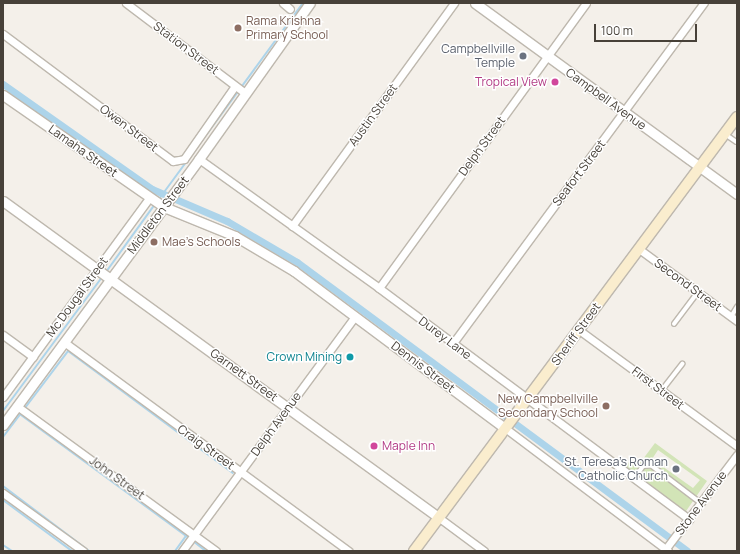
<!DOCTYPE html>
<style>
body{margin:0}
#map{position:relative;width:740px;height:554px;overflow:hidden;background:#f4f0ea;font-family:Manrope,sans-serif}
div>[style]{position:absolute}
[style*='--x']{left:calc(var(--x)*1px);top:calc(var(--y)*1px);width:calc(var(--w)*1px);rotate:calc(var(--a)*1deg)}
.green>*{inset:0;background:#d2e4b7}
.stream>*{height:2px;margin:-1px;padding:0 1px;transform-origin:1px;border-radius:1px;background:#add4ea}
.canal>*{height:7px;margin:-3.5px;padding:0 3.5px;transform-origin:3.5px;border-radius:3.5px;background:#add4ea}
.roads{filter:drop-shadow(1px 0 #beb8ae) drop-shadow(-1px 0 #beb8ae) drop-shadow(0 1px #beb8ae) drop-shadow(0 -1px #beb8ae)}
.service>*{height:3.5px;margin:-1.75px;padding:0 1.75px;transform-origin:1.75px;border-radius:1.75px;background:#fff}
.minor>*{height:7px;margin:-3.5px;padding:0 3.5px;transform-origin:3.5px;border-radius:3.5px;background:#fff}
.tertiary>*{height:9px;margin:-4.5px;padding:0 4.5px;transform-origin:4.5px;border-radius:4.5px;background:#fff}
.secondary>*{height:10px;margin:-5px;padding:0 5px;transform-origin:5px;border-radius:5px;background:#faedce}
.dots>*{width:11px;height:11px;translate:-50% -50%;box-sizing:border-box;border:2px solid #fff;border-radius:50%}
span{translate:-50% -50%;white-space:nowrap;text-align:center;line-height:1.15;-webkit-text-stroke:3px #fff;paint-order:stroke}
.education-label{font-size:12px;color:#785e54}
.left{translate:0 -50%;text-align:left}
.right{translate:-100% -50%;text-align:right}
.street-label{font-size:12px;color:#474139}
.worship-label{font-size:12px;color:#5b616d}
.hotel-label{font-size:12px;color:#b23c85}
.culture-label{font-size:12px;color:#0d838f}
.frame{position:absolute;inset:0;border:4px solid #474139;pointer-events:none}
.scale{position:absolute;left:594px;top:24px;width:103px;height:18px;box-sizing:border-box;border:2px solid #474139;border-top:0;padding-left:5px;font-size:12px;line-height:14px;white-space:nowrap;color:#474139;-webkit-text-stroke:3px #fff;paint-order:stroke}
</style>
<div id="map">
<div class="green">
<div style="clip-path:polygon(evenodd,655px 443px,707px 481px,684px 514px,624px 469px,629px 462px,637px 467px,655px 443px,658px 450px,700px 480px,693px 488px,652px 459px,658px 450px)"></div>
</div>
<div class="stream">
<div style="--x:159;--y:199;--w:243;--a:-53.7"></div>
<div style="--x:106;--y:272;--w:84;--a:-54.2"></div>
<div style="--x:3;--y:411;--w:167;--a:-53.5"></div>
<div style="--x:21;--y:415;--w:208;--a:36.2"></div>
<div style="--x:3;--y:437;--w:108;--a:-52.9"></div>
<div style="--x:68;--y:351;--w:205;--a:36.5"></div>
<div style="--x:3;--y:486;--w:108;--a:37.1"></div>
<div style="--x:3;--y:500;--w:86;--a:36.5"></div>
<div style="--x:193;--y:541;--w:16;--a:38"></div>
<div style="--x:3;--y:545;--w:11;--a:34"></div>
<div style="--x:175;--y:551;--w:19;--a:-54"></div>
</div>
<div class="canal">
<div style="--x:3;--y:84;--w:182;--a:35.2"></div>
<div style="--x:152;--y:189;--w:82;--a:23.1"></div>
<div style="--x:227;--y:221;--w:81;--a:30.4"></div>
<div style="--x:297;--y:262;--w:485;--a:36.5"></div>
</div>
<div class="roads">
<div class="service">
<div style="--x:725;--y:134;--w:14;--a:34"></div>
<div style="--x:731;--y:317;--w:12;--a:-59"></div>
<div style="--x:674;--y:324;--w:40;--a:-53"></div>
<div style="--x:662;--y:390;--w:33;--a:-52"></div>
<div style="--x:635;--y:478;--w:14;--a:-56"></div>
<div style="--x:643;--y:466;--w:8;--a:-7"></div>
<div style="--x:651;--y:465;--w:63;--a:37.2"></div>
</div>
<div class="minor">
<div style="--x:126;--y:3;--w:149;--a:37.1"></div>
<div style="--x:283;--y:3;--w:9;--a:41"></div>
<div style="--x:3;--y:34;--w:212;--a:36.8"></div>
<div style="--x:173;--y:161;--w:11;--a:-10"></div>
<div style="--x:184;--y:159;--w:89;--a:-55.1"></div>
<div style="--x:199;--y:159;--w:221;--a:35.6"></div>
<div style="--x:379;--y:288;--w:387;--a:36.7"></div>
<div style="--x:292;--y:226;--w:276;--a:-54"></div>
<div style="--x:639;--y:249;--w:122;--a:36.3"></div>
<div style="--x:379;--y:288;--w:352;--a:-54"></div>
<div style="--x:579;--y:330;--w:196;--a:36.3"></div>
<div style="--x:3;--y:335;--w:37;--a:36"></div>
<div style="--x:64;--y:342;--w:353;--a:36.3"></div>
<div style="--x:453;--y:343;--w:423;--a:-53.6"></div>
<div style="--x:3;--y:397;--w:248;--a:-53.7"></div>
<div style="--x:17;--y:406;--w:246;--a:36.1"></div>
<div style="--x:505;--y:428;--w:204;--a:37"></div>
<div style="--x:3;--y:493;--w:99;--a:35.9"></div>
<div style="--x:438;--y:517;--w:57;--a:36.5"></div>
<div style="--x:182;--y:551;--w:292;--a:-53.6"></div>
<div style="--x:664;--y:551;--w:121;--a:-52.8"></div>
</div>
<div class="tertiary">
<div style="--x:475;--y:3;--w:324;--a:36.1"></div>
<div style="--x:3;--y:95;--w:196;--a:34.8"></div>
<div style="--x:164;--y:207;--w:77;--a:22.2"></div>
<div style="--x:235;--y:236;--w:69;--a:30.7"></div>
<div style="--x:294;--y:271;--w:263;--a:36.7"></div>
<div style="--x:3;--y:201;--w:538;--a:36"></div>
<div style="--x:3;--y:425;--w:330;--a:-53.6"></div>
<div style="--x:199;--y:159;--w:191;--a:-54.6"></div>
</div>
<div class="secondary">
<div style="--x:414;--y:551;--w:541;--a:-53.34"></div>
</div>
</div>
<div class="dots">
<div style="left:238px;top:28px;background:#8d6e63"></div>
<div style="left:523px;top:56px;background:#6b7280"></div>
<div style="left:555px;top:82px;background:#d1479c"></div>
<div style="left:154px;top:242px;background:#8d6e63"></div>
<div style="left:350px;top:357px;background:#0f9aa8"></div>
<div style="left:606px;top:406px;background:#8d6e63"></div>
<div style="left:374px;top:446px;background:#d1479c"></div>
<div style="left:676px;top:469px;background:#6b7280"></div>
</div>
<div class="education-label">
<span class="left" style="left:246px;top:28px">Rama Krishna<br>Primary School</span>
<span class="left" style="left:162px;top:242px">Mae's Schools</span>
<span class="right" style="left:598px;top:406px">New Campbellville<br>Secondary School</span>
</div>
<div class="street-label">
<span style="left:186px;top:48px;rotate:37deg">Station Street</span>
<span style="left:606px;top:99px;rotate:36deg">Campbell Avenue</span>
<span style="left:373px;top:115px;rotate:-54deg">Austin Street</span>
<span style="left:129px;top:128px;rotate:37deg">Owen Street</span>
<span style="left:482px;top:146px;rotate:-54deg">Delph Street</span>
<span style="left:83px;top:151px;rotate:35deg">Lamaha Street</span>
<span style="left:579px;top:173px;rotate:-53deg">Seafort Street</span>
<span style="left:158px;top:215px;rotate:-53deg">Middleton Street</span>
<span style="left:688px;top:285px;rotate:36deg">Second Street</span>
<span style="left:77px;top:297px;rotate:-54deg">Mc Dougal Street</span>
<span style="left:576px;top:334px;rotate:-54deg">Sheriff Street</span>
<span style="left:445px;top:338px;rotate:37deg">Durey Lane</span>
<span style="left:423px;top:367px;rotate:37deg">Dennis Street</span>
<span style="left:244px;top:375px;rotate:36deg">Garnett Street</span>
<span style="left:658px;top:388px;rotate:37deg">First Street</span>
<span style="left:276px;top:424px;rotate:-54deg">Delph Avenue</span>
<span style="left:206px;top:447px;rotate:36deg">Craig Street</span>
<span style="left:117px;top:478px;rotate:36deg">John Street</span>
<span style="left:701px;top:503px;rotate:-53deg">Stone Avenue</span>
</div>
<div class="worship-label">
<span class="right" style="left:515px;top:56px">Campbellville<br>Temple</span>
<span class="right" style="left:668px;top:469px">St. Teresa's Roman<br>Catholic Church</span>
</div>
<div class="hotel-label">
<span class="right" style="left:547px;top:82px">Tropical View</span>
<span class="left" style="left:382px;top:446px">Maple Inn</span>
</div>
<div class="culture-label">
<span class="right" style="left:342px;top:357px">Crown Mining</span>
</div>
<div class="frame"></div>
<div class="scale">100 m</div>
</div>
